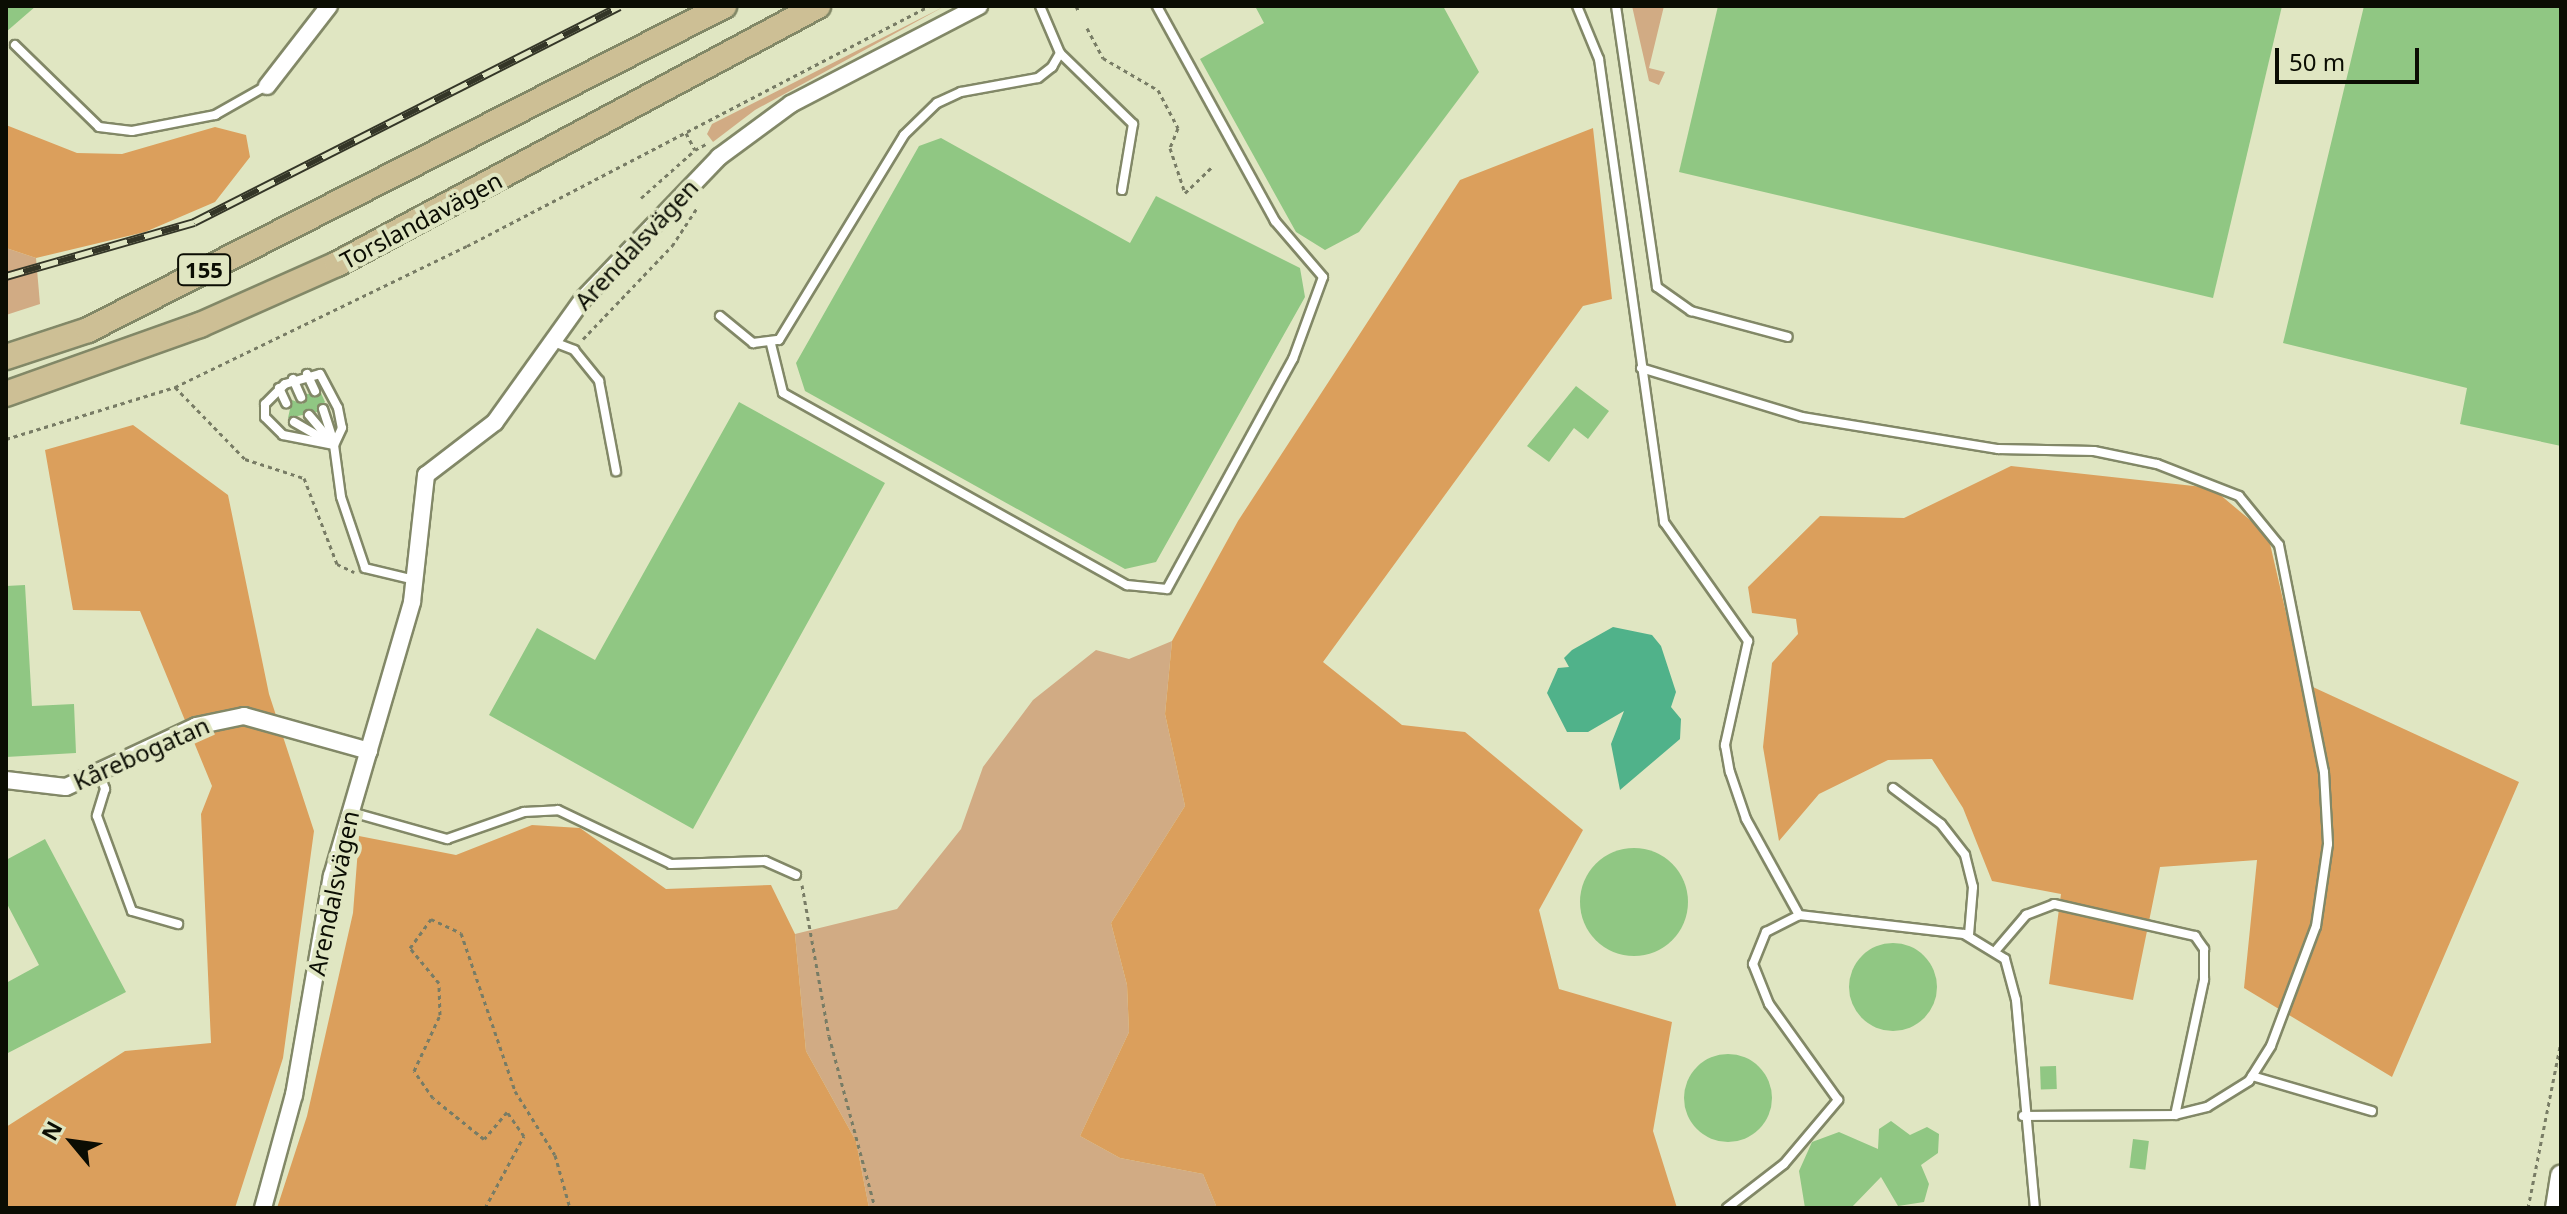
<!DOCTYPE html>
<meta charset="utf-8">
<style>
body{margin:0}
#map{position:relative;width:2567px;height:1214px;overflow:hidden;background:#e0e6c2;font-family:"Noto Sans",sans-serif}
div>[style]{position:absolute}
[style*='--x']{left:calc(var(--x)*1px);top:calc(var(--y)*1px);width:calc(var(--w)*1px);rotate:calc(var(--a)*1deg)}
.green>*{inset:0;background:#d1ab84}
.forest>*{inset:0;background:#db9f5c}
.water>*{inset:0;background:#50b28a}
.building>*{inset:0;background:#90c783;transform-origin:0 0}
.round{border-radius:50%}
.path>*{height:3px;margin-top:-1.5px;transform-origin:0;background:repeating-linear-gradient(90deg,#787c65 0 4px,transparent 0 8px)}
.roads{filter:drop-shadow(2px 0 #828867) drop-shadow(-2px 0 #828867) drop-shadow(0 2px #828867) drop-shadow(0 -2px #828867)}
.service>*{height:8px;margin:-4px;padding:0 4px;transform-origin:4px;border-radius:4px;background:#fff}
.minor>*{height:16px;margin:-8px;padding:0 8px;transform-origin:8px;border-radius:8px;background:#fff}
.tertiary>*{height:20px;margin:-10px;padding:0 10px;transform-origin:10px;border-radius:10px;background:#fff}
.primary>*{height:24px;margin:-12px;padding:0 12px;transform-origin:12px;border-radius:12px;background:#cdbf95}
.rail>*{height:9px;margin-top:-4.5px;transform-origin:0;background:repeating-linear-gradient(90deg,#e0e6c2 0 18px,#343627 0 36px);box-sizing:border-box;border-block:2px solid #343627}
span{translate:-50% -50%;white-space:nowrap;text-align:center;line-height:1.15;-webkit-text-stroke:8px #e0e6c2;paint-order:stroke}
.shield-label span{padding:2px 6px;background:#e0e6c2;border:2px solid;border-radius:6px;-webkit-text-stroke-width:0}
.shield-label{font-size:22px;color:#0b0d03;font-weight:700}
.street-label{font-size:24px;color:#0b0d03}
.frame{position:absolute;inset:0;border:8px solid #0b0d03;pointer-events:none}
.north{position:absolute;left:32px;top:1102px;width:80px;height:80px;-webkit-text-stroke:6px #e0e6c2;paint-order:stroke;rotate:299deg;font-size:22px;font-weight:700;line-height:32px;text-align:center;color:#0b0d03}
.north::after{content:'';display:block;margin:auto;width:28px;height:36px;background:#0b0d03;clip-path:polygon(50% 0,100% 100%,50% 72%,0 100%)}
.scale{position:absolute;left:2275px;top:48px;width:144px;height:36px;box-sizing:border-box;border:4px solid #0b0d03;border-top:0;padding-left:10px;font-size:24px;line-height:28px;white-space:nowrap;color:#0b0d03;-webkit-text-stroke:6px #e0e6c2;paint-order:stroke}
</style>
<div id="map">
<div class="green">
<div style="clip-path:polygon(945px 6px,755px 110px,713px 142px,707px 134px,712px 124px)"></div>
<div style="clip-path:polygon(1632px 6px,1664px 6px,1649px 68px,1665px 72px,1659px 85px,1649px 81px)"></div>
<div style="clip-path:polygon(6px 248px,36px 258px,40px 304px,6px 315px)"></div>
<div style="clip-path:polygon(1172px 641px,1165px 714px,1185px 806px,1111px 923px,1127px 985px,1129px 1032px,1080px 1136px,1120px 1158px,1203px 1174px,1217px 1208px,869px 1208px,856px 1141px,806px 1051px,795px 934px,897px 909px,961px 829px,983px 767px,1033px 700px,1096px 650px,1129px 659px)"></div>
</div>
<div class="forest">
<div style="clip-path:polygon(6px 125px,77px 153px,122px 154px,215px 127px,246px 135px,250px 157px,215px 202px,145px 232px,36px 258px,6px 248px)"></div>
<div style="clip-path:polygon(1593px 128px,1612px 299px,1583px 306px,1323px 662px,1402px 725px,1465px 732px,1583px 830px,1539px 910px,1559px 989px,1672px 1022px,1653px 1131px,1677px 1208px,1217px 1208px,1203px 1174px,1120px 1158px,1080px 1136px,1129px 1032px,1127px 985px,1111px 923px,1185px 806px,1165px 714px,1172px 641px,1238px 521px,1460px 180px)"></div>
<div style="clip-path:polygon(133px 425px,228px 495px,269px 694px,314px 831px,283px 1058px,235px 1208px,6px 1208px,6px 1127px,125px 1051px,211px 1043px,201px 814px,212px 786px,140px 611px,73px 610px,45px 450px)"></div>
<div style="clip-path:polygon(2011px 466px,2212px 488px,2268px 535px,2302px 682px,2519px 782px,2392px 1077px,2244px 988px,2257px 860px,2160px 867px,2133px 1000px,2049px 984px,2061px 894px,1992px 881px,1963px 808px,1932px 759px,1888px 760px,1819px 794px,1779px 841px,1763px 747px,1772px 663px,1798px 634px,1796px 619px,1752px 613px,1748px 587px,1820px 516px,1904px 518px)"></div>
<div style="clip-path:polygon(532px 825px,580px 828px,666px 889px,771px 885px,795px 934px,806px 1051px,856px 1141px,869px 1208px,277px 1208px,307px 1116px,353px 913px,359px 836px,456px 855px)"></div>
</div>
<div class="water">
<div style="clip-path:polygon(1613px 627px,1652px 635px,1661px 646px,1676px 692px,1671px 707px,1681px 719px,1680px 739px,1620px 790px,1611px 744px,1624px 711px,1588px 732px,1567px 732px,1547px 693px,1558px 668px,1569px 667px,1564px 658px,1572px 650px)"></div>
</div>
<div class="building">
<div style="clip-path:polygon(6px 6px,36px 6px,6px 32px)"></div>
<div style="clip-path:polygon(1255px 6px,1443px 6px,1479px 72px,1359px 232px,1325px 250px,1296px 232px,1200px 59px,1264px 23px)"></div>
<div style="clip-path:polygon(1718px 6px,2282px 6px,2213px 298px,1679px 172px)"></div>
<div style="clip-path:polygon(2364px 6px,2561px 6px,2561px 446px,2460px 424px,2467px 388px,2283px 343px)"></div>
<div style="clip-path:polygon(941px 138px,1130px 243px,1156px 196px,1300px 268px,1305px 297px,1156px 562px,1125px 569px,805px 391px,796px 363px,919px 146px)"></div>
<div style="clip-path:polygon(1576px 386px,1609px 411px,1588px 439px,1574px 428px,1549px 462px,1527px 446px)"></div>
<div style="clip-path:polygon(321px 393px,325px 402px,317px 412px,288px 418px,292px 400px,303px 404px,307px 394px)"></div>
<div style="clip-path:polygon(739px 402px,885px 483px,693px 829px,489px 715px,537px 628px,595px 660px)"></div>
<div style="clip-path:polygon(25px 585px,32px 706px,74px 704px,76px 753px,6px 757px,6px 586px)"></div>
<div style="clip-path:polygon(45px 839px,126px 992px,6px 1054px,6px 983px,39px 965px,6px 902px,6px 860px)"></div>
<div class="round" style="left:1580px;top:848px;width:108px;height:108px"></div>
<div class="round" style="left:1849px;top:943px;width:88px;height:88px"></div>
<div class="round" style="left:1684px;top:1054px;width:88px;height:88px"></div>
<div style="left:2056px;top:1066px;width:23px;height:16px;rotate:88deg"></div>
<div style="clip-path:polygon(1891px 1121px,1910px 1135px,1927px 1127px,1939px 1134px,1938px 1153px,1921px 1165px,1929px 1184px,1924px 1202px,1898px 1206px,1881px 1177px,1851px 1208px,1805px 1208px,1799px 1171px,1812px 1142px,1839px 1132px,1878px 1149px,1879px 1129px)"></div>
<div style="left:2133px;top:1139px;width:16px;height:29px;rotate:7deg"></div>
</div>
<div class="path">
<div style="--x:1076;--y:6;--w:7;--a:63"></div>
<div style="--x:1087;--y:28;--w:34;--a:62"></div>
<div style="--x:1103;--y:58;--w:64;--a:30.2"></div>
<div style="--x:1158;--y:90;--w:43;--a:62.2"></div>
<div style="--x:1178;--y:128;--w:22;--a:112"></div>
<div style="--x:1170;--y:148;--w:47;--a:71.6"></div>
<div style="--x:1185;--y:193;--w:39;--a:-44"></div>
<div style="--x:686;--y:133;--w:19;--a:62"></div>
<div style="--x:695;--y:150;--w:13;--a:-29"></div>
<div style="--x:641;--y:198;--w:72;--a:-41.6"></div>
<div style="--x:583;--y:339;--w:129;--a:-46.3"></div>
<div style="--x:672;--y:246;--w:45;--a:-56.7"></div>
<div style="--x:175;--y:387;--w:100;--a:45.8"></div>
<div style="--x:245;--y:459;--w:62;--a:17.9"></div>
<div style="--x:304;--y:478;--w:92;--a:69"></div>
<div style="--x:337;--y:564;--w:19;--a:25"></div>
<div style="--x:6;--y:439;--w:177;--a:-17.1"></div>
<div style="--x:175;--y:387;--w:324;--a:-25.8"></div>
<div style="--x:467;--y:246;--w:521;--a:-27.45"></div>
<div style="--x:802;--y:885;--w:153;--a:79.9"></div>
<div style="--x:829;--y:1036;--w:178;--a:75"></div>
<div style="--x:485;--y:1208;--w:82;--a:-61.6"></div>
<div style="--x:524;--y:1136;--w:29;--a:-125"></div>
<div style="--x:507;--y:1112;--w:35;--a:130"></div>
<div style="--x:484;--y:1139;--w:65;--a:-141.2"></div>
<div style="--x:433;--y:1098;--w:33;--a:-125"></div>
<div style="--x:414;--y:1071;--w:62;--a:-65.1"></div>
<div style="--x:440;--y:1015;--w:32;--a:-92"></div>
<div style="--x:439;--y:983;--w:45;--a:-129.6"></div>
<div style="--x:410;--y:948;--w:36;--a:-54"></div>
<div style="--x:431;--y:919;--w:33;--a:25"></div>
<div style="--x:461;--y:933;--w:167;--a:71.1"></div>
<div style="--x:515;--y:1091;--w:75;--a:58"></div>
<div style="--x:555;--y:1155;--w:55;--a:74.2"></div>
<div style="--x:2528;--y:1208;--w:170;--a:-78.8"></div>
</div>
<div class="roads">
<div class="service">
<div style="--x:1577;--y:6;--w:57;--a:67.5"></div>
<div style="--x:1599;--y:59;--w:468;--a:82"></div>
<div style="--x:1664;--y:522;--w:146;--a:54.8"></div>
<div style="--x:1748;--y:641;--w:107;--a:102.5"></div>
<div style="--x:1725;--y:745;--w:27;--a:80"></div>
<div style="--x:1730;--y:772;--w:50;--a:71.2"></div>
<div style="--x:1746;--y:819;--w:110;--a:61.1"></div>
<div style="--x:1616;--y:6;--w:284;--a:81.7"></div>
<div style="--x:1657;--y:287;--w:42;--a:35.2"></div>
<div style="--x:1691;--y:311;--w:100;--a:15"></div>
<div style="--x:15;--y:45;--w:117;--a:44.3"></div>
<div style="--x:99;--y:127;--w:33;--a:7"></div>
<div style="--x:132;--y:131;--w:85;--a:-10.9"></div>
<div style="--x:215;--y:115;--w:59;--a:-29.6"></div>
<div style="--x:1060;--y:53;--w:102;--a:44.2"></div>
<div style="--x:1133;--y:124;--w:67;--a:99.5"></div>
<div style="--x:720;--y:316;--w:43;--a:39.3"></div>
<div style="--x:753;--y:343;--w:26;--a:-7"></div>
<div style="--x:779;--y:340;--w:240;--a:-58.6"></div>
<div style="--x:904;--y:135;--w:46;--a:-44.1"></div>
<div style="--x:937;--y:103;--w:26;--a:-25"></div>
<div style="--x:961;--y:92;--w:78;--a:-10.3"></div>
<div style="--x:1038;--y:78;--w:18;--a:-38"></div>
<div style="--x:1052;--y:67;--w:16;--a:-60"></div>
<div style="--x:1060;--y:53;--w:51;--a:-113.1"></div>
<div style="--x:551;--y:341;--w:25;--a:21"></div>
<div style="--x:574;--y:350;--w:40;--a:51"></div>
<div style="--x:599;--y:381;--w:92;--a:79.3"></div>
<div style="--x:771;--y:344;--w:50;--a:76.2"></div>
<div style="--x:783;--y:393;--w:394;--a:29.2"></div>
<div style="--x:1127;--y:585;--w:40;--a:5.7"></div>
<div style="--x:1167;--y:589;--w:262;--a:-61.3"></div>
<div style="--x:1293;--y:359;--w:87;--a:-69.9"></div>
<div style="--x:1323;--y:277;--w:74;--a:-130.6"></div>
<div style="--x:1275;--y:221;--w:245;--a:-118.8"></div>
<div style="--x:1641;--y:368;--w:168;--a:16.9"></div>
<div style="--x:1802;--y:417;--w:199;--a:9.3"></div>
<div style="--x:1998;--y:449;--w:96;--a:1.2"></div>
<div style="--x:2094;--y:451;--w:64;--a:11.7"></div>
<div style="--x:2157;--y:464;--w:88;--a:21.3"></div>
<div style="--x:2239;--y:496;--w:63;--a:50.8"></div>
<div style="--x:2279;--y:545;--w:231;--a:78.8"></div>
<div style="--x:2324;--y:772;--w:72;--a:86.8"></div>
<div style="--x:2328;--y:844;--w:83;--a:98.3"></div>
<div style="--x:2316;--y:926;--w:128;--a:110.6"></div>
<div style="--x:2271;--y:1046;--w:41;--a:122.2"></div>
<div style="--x:2249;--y:1081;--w:49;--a:148.2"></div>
<div style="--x:2207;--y:1107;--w:33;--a:166"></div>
<div style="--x:2175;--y:1115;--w:152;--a:179.6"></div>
<div style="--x:307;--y:374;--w:19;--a:65"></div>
<div style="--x:320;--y:374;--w:38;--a:62"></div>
<div style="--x:338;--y:408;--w:20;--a:79"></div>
<div style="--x:342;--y:428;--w:19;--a:115"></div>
<div style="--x:334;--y:445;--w:52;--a:-168.9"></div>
<div style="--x:283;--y:435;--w:25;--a:-135"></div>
<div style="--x:265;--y:417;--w:13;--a:-90"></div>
<div style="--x:265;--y:404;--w:28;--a:-45"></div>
<div style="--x:285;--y:384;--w:36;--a:-16"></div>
<div style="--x:293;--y:379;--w:20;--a:66"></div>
<div style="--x:279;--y:388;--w:17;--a:65"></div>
<div style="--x:323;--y:409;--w:33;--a:72"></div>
<div style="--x:309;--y:415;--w:39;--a:50"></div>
<div style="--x:334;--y:445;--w:52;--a:82.3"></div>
<div style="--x:341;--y:497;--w:75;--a:71.3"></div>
<div style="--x:365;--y:568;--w:51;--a:13.5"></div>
<div style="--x:294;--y:422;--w:38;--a:30"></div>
<div style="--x:100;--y:775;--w:15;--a:70"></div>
<div style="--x:105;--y:789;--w:28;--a:107"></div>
<div style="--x:97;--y:816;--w:101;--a:69.8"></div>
<div style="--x:132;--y:911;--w:48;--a:15.8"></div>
<div style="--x:1893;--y:788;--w:60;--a:36.9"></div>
<div style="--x:1941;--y:824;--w:39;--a:52"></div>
<div style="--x:1965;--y:855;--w:33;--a:76"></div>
<div style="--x:1973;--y:887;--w:48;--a:94.8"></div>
<div style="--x:351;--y:812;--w:100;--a:15.7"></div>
<div style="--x:447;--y:839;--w:82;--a:-19.3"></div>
<div style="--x:524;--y:812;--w:34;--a:-3"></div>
<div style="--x:558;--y:810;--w:125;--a:25.5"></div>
<div style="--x:671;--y:864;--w:94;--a:-1.8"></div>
<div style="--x:765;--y:861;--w:34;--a:24"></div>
<div style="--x:1997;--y:949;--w:45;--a:-49.5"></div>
<div style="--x:2026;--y:915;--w:30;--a:-21"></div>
<div style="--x:2054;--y:904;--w:145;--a:12.8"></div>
<div style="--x:2195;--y:936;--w:16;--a:55"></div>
<div style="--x:2204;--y:949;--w:31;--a:90"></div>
<div style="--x:2204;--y:980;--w:138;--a:102.1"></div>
<div style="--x:2252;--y:1076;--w:125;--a:16.3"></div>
<div style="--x:1727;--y:1208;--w:72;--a:-37.7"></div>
<div style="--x:1784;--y:1164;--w:84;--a:-49.8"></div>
<div style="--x:1838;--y:1100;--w:118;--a:-125.7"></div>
<div style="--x:1769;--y:1004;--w:43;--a:-111.8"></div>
<div style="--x:1753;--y:964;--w:35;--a:-68"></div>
<div style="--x:1766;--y:932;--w:37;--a:-27"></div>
<div style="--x:1799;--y:915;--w:166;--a:6.6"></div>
<div style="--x:1964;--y:934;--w:48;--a:31.4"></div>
<div style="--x:2005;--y:959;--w:42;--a:75"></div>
<div style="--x:2016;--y:1000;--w:209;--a:84.8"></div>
</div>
<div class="minor">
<div style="--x:267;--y:86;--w:101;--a:-52.2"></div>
<div style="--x:6;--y:780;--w:60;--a:6.7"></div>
<div style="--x:66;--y:787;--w:144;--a:-25.1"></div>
<div style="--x:196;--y:726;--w:49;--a:-11.8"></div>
<div style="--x:244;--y:716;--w:130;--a:15.6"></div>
<div style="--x:263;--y:1208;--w:117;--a:-74.7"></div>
<div style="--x:294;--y:1095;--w:222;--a:-80.2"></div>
<div style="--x:332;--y:876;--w:285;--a:-73.7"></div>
<div style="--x:412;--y:602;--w:128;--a:-83.7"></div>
<div style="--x:426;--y:475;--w:87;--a:-37.5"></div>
<div style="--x:495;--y:422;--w:151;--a:-54.4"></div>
<div style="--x:583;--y:299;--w:197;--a:-46.2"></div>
<div style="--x:719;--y:157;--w:89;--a:-36.4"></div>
<div style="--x:791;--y:104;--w:212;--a:-27.5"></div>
</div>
<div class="tertiary">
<div style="--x:2556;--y:1208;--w:33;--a:-81"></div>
</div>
<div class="primary">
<div style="--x:6;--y:357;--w:86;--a:-18.2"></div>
<div style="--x:88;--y:330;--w:714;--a:-27"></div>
<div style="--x:6;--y:394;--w:206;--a:-19.6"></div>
<div style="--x:200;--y:325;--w:150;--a:-24"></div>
<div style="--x:337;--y:264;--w:546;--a:-28.21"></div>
</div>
</div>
<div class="rail">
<div style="--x:6;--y:276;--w:196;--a:-16"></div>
<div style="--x:194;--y:222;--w:477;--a:-26.9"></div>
</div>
<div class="shield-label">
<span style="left:204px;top:270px">155</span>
</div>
<div class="street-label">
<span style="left:421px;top:220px;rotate:-28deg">Torslandavägen</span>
<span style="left:636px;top:244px;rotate:-47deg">Arendalsvägen</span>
<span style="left:141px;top:753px;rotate:-24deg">Kårebogatan</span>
<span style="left:333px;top:893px;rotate:-78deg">Arendalsvägen</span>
</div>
<div class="frame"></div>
<div class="north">N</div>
<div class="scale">50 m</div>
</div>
